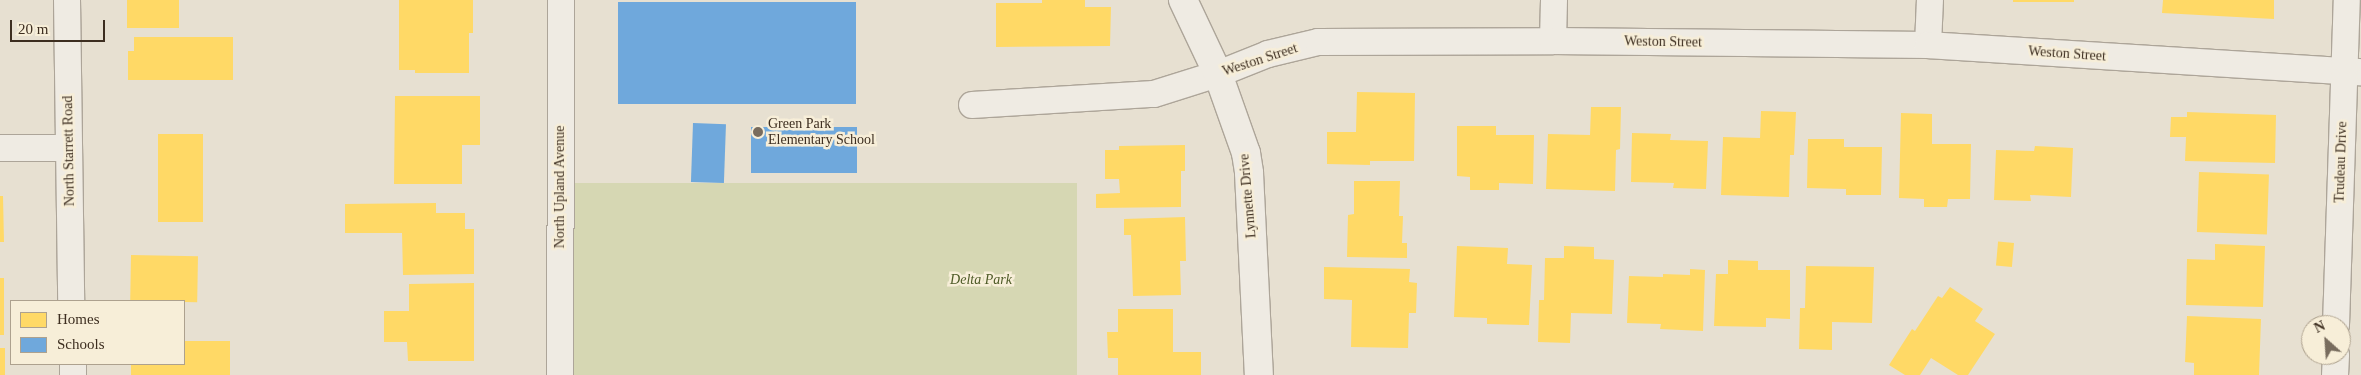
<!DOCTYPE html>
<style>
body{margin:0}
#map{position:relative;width:2361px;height:375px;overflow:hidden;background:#e7e0d1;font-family:"Times New Roman",serif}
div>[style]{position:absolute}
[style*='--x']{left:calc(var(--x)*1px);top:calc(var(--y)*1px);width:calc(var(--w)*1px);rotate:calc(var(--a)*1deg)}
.green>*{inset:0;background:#d6d7b3;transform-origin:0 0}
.homes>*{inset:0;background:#ffd966;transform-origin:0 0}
.schools>*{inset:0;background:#6fa8dc;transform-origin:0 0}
.roads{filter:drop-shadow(1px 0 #ada599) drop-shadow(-1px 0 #ada599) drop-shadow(0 1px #ada599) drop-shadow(0 -1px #ada599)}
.street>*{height:26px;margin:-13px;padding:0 13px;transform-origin:13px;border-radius:13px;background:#efebe3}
.secondary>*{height:28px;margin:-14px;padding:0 14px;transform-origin:14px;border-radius:14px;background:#efebe3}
.dots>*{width:14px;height:14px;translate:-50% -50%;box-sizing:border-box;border:2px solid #f7eed8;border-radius:50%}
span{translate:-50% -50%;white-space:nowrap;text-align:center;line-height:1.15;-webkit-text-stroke:5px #f7eed8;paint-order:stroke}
.street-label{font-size:14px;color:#3d2e20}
.poi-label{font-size:14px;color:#3d2e20}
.left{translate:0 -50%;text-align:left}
.park-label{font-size:14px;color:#4d5a26;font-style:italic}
.legend{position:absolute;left:10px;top:300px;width:175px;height:65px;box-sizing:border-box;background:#f7eed8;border:1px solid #ada18e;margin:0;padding:6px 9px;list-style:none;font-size:15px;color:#3d2e20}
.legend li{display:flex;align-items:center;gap:10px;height:25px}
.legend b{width:25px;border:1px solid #ada18e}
.north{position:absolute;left:2301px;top:315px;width:50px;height:50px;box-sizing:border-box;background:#f7eed8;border:1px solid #ada18e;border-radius:50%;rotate:334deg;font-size:14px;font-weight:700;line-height:20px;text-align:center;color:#3d2e20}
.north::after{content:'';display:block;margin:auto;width:18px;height:22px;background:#786c5e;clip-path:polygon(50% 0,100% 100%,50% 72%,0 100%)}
.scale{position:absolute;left:10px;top:20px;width:95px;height:22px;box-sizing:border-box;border:2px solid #3d2e20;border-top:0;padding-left:6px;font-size:15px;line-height:18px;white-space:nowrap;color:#3d2e20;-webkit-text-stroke:4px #f7eed8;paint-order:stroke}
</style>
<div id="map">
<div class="green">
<div style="left:1077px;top:183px;width:192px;height:511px;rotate:90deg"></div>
</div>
<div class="homes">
<div style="left:127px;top:0;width:52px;height:28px"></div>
<div style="clip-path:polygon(399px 0,473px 0,473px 33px,469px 33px,469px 73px,415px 73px,415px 70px,399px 70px)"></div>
<div style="clip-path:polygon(1042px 0,1085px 0,1085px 7px,1111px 7px,1110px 46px,996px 47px,996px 3px,1042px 3px)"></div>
<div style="left:2013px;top:0;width:61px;height:2px"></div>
<div style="clip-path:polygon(2163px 0,2274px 0,2274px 19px,2162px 13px)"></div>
<div style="clip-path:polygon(134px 37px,233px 37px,233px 80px,128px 80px,128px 51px,134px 51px)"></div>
<div style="clip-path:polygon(1357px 92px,1415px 93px,1414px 161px,1370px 161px,1370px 165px,1327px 164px,1327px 132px,1356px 132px)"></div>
<div style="clip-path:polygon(395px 96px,480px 96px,480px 145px,462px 145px,462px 184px,394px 184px)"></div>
<div style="clip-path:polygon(1591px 107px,1621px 107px,1620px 149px,1616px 150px,1615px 191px,1546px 189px,1548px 134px,1590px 135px)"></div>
<div style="clip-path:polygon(1761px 111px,1796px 112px,1794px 155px,1790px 155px,1789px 197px,1721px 195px,1723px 137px,1760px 138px)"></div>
<div style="clip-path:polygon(2187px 112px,2276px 115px,2275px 163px,2185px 161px,2186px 137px,2170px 137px,2171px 117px,2187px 117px)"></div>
<div style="clip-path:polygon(1901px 113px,1932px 114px,1932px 144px,1971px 144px,1970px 199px,1948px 199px,1947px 207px,1924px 207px,1924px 199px,1899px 198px)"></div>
<div style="clip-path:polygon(1457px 126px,1496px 126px,1496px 135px,1534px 135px,1533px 184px,1499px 183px,1499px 190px,1470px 190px,1470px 177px,1457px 176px)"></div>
<div style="clip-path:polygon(1632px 133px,1671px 134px,1670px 140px,1708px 141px,1706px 189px,1673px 188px,1674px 183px,1631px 182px)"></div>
<div style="left:158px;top:134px;width:45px;height:88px"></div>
<div style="clip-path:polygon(1808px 139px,1844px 139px,1844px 147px,1882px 147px,1881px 195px,1846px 195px,1846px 189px,1807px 188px)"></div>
<div style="clip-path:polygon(1185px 145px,1185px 171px,1181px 171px,1181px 207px,1096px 208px,1096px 194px,1120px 193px,1119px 179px,1105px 179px,1105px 150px,1119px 150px,1119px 146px)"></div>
<div style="clip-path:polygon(2035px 146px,2073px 148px,2071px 197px,2030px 195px,2031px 201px,1994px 200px,1996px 150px,2034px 151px)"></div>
<div style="left:2199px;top:172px;width:70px;height:60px;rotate:2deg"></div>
<div style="clip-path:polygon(1354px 181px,1400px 181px,1399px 216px,1403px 216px,1402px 243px,1407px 243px,1407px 258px,1347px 257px,1348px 215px,1354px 214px)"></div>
<div style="clip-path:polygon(0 196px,3px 196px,4px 242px,0 242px)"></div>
<div style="clip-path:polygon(436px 203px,436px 213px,465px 213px,465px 229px,474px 229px,474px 274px,403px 275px,402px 233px,345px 233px,345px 204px)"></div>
<div style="clip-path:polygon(1185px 217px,1186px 261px,1180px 261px,1181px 295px,1133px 296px,1131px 235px,1124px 235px,1124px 219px)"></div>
<div style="left:2014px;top:243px;width:24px;height:16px;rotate:95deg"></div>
<div style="clip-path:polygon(2215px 244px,2265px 246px,2263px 307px,2186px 305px,2187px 259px,2215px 260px)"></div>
<div style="clip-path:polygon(1457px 246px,1508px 248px,1507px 264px,1532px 265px,1529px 325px,1487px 324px,1487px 318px,1454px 317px)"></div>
<div style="clip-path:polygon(1564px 246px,1594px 247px,1594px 259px,1614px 260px,1612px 314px,1571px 313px,1570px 343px,1538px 342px,1539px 300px,1544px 300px,1545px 258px,1564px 258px)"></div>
<div style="left:131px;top:255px;width:67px;height:46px;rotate:1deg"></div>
<div style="clip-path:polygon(1728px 260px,1758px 261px,1758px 270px,1790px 270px,1790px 319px,1766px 318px,1766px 327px,1714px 326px,1716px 274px,1728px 274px)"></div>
<div style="clip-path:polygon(1806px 266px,1874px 267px,1872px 323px,1832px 322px,1832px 350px,1799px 349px,1800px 308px,1805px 308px)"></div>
<div style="clip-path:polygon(1324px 267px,1410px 269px,1409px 282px,1417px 283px,1416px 313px,1409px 313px,1408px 348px,1351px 347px,1352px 300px,1324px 299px)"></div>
<div style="clip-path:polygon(1690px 269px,1705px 270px,1703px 331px,1660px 329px,1661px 324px,1627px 323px,1629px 276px,1663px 277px,1663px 274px,1690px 275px)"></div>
<div style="left:0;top:278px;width:4px;height:57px"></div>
<div style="clip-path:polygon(474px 283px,474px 361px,408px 361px,407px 342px,384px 342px,384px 311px,409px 311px,409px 284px)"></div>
<div style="clip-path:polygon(1950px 287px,1983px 309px,1975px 321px,1995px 334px,1968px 375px,1958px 375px,1931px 358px,1920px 375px,1905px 375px,1889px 365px,1912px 329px,1915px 331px,1938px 296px,1942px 298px)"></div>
<div style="clip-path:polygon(1118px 309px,1173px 309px,1173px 352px,1201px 352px,1201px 375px,1118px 375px,1118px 358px,1108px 358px,1107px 332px,1118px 332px)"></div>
<div style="clip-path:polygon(2187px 316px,2261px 319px,2259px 375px,2194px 375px,2194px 363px,2185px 362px)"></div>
<div style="clip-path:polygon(184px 341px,230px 341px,230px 375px,131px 375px,131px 364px,184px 364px)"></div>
<div style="left:0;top:348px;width:5px;height:27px"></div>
</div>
<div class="schools">
<div style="left:618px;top:2px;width:238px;height:102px"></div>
<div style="left:693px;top:123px;width:33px;height:59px;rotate:2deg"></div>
<div style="left:857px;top:127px;width:46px;height:106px;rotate:90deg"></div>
</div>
<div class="roads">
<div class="street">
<div style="--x:67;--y:0;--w:301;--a:89.2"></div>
<div style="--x:1553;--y:41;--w:41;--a:-88.6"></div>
<div style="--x:1928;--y:45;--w:45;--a:-87.5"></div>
<div style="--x:972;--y:105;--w:182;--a:-3.5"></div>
<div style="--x:1154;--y:94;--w:67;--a:-17.4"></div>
<div style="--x:1218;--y:74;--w:54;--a:-21.8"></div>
<div style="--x:1268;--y:54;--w:51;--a:-13.5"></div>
<div style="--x:1318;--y:42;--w:235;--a:-0.2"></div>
<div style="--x:1553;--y:41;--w:375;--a:0.6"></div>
<div style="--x:1928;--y:45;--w:434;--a:3.6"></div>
<div style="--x:0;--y:148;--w:69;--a:0"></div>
<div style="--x:2336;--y:325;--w:325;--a:-88.1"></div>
<div style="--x:73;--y:364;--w:11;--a:90"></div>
<div style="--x:560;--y:375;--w:375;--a:-89.8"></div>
<div style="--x:2335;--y:375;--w:20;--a:-87"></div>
</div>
<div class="secondary">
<div style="--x:1183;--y:0;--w:82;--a:64.7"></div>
<div style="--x:1218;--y:74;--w:84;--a:70.5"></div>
<div style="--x:1246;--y:153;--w:20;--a:81"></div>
<div style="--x:1249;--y:173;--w:202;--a:87.2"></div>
</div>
</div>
<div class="dots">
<div style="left:758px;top:132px;background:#786c5e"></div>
</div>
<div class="street-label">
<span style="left:1663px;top:42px;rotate:1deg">Weston Street</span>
<span style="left:2067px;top:54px;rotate:4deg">Weston Street</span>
<span style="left:1260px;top:60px;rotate:-18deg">Weston Street</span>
<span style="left:69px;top:151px;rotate:-91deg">North Starrett Road</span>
<span style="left:2341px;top:162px;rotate:-88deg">Trudeau Drive</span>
<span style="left:560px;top:187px;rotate:-90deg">North Upland Avenue</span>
<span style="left:1248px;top:196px;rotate:-95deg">Lynnette Drive</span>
</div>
<div class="poi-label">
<span class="left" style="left:768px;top:132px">Green Park<br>Elementary School</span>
</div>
<div class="park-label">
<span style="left:981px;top:280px">Delta Park</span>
</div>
<ul class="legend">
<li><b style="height:14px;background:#ffd966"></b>Homes</li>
<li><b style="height:14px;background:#6fa8dc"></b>Schools</li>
</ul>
<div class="north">N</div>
<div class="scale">20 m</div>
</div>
